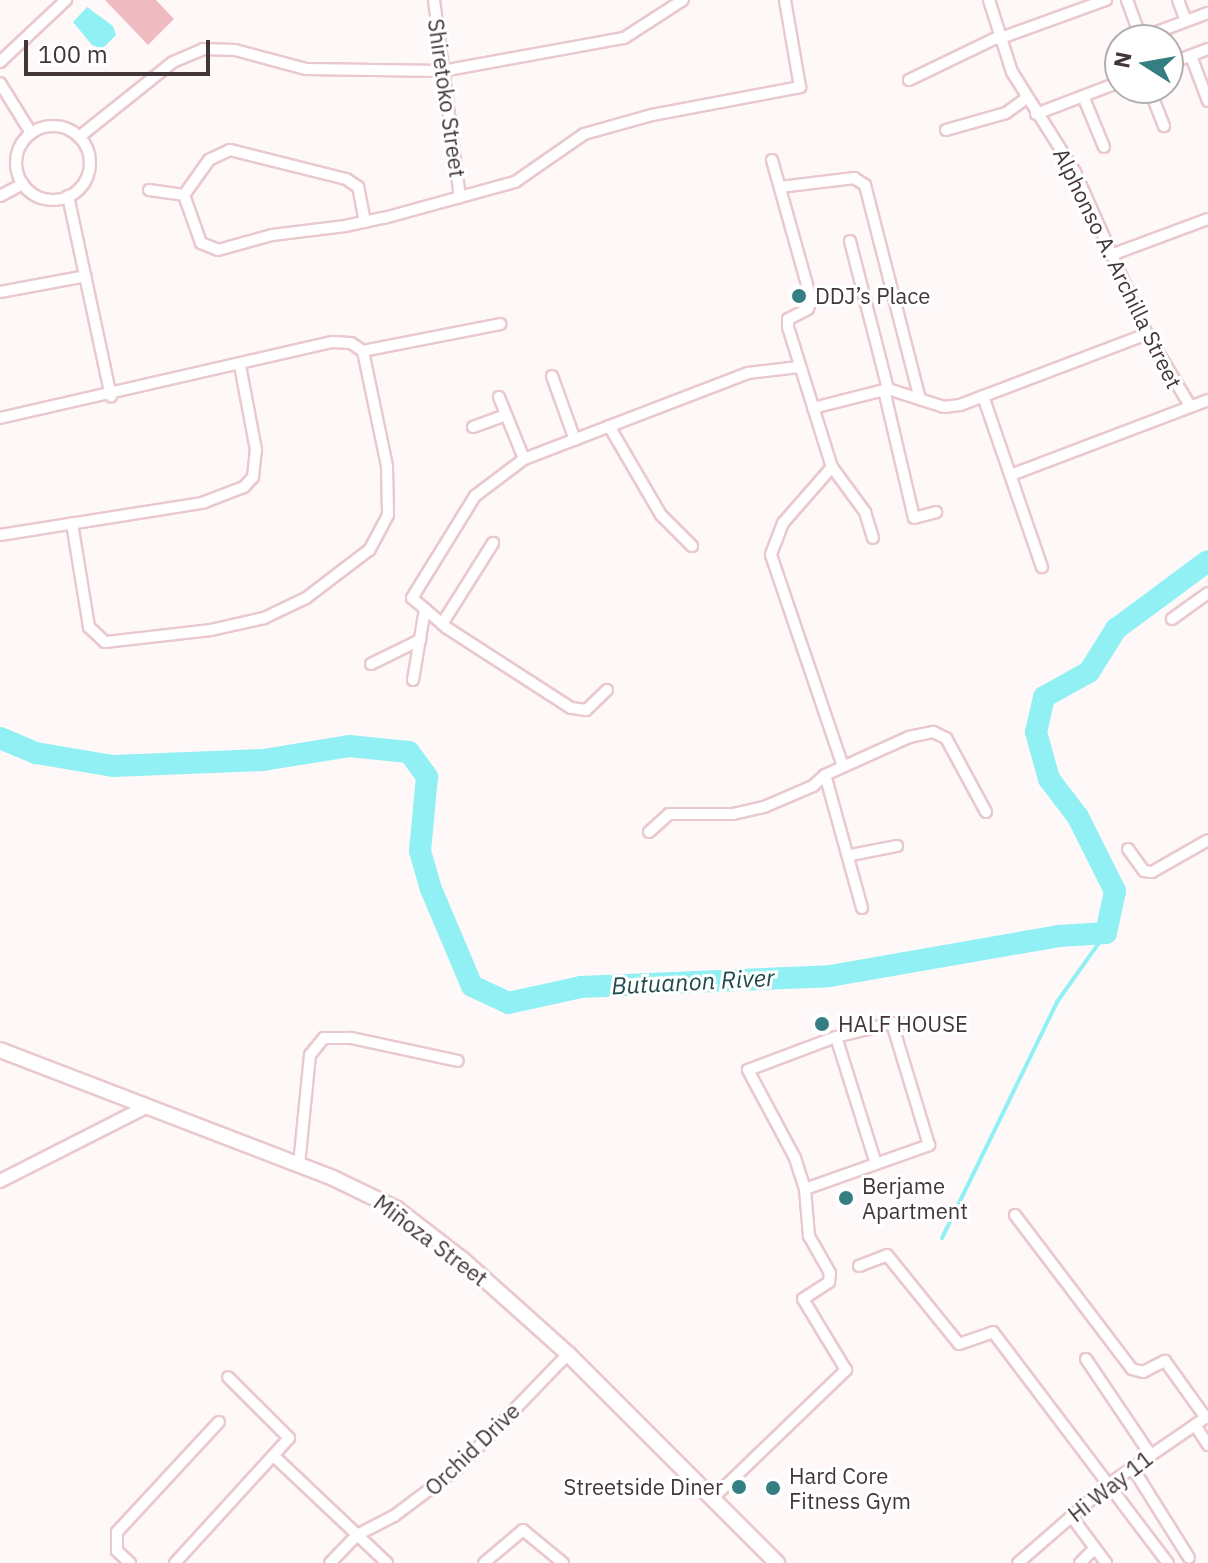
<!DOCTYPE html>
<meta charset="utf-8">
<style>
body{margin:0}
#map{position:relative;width:1208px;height:1563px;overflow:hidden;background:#fff8f9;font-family:"IBM Plex Sans",sans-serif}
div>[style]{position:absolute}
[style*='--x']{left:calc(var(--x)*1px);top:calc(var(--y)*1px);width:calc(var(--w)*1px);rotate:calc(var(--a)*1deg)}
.green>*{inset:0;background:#efbbc1}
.water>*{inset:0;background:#90f0f3}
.stream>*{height:4px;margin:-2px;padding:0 2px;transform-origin:2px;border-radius:2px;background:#90f0f3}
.river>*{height:22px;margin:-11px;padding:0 11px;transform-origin:11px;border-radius:11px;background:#90f0f3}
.roads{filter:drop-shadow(2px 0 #e9c9cd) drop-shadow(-2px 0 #e9c9cd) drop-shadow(0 2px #e9c9cd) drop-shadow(0 -2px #e9c9cd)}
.minor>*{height:10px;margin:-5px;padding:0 5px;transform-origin:5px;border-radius:5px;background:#fff}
.minor>.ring{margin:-5px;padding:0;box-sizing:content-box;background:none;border:10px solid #fff;border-radius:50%}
.tertiary>*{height:12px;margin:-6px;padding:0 6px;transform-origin:6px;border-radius:6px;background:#fff}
.secondary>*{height:14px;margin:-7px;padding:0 7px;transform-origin:7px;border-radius:7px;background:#fff}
.dots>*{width:22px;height:22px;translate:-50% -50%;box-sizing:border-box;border:4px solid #fff;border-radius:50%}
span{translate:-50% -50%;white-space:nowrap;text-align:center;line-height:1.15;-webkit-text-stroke:6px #fff;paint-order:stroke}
.street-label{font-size:22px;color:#433638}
.poi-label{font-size:22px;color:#433638}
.left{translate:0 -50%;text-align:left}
.right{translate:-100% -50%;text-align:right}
.water-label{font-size:24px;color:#1f4b4d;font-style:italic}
.north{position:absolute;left:1104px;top:24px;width:80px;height:80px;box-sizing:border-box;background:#fff;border:2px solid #b4afaf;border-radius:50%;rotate:281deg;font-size:22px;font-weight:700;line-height:32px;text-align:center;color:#433638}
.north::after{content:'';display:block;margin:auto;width:28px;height:36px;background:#357e81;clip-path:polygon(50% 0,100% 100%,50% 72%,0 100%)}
.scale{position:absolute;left:24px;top:40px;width:186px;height:36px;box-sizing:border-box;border:4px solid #433638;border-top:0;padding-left:10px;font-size:24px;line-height:28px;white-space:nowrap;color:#433638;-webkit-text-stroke:6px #fff;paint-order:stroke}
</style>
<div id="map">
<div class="green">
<div style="clip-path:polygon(105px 0,156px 0,174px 19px,148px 45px)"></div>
</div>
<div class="water">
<div style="clip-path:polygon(87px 7px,113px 26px,116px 35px,102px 49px,92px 45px,73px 22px)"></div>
</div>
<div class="stream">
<div style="--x:942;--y:1238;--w:263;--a:-64"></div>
<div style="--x:1057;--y:1002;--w:85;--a:-54.6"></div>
</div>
<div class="river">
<div style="--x:0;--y:738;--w:39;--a:23"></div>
<div style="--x:36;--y:753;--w:78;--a:9.6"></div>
<div style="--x:113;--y:766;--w:150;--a:-2.3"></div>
<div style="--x:263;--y:760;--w:87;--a:-9.2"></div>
<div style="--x:349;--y:746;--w:60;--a:5.7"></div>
<div style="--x:409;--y:752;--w:31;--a:54"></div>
<div style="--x:427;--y:777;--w:74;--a:95.4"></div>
<div style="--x:420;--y:851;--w:40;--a:74"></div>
<div style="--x:431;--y:889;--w:105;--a:67.1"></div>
<div style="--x:472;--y:986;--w:40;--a:25"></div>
<div style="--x:508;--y:1003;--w:75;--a:-12.4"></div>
<div style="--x:581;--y:987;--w:249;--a:-2.5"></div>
<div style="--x:830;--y:976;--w:232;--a:-9.9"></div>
<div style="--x:1059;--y:936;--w:47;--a:-3.7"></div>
<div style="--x:1106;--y:933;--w:43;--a:-77.9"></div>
<div style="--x:1115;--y:891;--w:83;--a:-116.6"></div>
<div style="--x:1078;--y:817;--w:48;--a:-127.3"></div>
<div style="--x:1049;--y:779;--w:49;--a:-105.5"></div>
<div style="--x:1036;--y:732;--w:36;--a:-77"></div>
<div style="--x:1044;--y:697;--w:51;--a:-29.1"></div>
<div style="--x:1089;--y:672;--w:51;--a:-57.9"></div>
<div style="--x:1116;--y:629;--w:114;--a:-36.5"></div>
</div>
<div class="roads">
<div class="minor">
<div style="--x:434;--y:0;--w:199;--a:82.5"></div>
<div style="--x:989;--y:0;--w:76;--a:72.3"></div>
<div style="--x:1012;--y:72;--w:118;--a:57.8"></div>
<div style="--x:1075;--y:172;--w:177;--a:66"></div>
<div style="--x:1147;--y:334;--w:82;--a:59"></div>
<div style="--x:1127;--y:0;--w:40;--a:69.8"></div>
<div style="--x:1141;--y:38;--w:72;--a:-20.5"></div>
<div style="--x:1178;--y:0;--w:22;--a:69"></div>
<div style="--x:998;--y:39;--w:115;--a:-19.9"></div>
<div style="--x:1191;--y:56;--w:48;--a:69.3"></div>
<div style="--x:0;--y:62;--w:91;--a:-43.2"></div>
<div style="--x:1168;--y:64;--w:43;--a:-20.6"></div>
<div style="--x:909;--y:80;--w:99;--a:-25.8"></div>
<div style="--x:0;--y:83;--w:59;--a:58.2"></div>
<div style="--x:1149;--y:88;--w:41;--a:68.5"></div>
<div style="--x:1083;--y:96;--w:55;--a:67.6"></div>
<div style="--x:1036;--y:114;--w:90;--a:-20.9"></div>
<div class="ring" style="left:16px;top:126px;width:64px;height:64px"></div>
<div style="--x:946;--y:130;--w:62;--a:-15.8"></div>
<div style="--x:1006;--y:113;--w:26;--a:-36"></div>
<div style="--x:79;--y:137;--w:120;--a:-38.6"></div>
<div style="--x:173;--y:62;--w:33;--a:-23"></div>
<div style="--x:203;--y:49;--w:32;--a:2"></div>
<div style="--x:235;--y:50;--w:73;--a:15"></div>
<div style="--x:306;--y:69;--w:136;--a:0.8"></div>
<div style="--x:442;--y:71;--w:185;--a:-10.3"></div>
<div style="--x:624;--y:38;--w:70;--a:-32.8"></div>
<div style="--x:772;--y:160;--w:144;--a:74.3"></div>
<div style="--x:811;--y:299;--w:10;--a:107"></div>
<div style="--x:808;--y:309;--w:22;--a:153"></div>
<div style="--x:788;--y:319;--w:8;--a:90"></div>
<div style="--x:788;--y:327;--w:147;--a:72.6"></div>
<div style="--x:832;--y:467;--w:74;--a:131.2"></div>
<div style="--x:783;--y:523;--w:34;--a:111"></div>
<div style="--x:771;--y:555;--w:220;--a:71.2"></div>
<div style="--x:780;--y:187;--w:75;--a:-6.9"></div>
<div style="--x:854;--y:178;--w:13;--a:32"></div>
<div style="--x:865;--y:185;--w:217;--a:75.6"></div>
<div style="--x:149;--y:190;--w:35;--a:8"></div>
<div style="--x:0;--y:196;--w:26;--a:-28"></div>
<div style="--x:68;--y:196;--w:205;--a:77.9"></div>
<div style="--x:365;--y:222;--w:36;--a:-101"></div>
<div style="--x:358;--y:187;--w:14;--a:-146"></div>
<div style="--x:346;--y:179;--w:120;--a:-166"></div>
<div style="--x:230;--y:150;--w:23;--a:155"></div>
<div style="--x:209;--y:160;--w:43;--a:125.5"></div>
<div style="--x:184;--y:195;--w:51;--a:70.5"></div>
<div style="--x:201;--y:243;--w:18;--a:22"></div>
<div style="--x:218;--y:250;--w:56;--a:-15.5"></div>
<div style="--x:272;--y:235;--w:74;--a:-7"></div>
<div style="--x:345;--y:226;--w:40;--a:-12"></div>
<div style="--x:384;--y:218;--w:136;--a:-15.4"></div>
<div style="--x:515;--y:182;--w:84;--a:-34.8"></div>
<div style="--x:584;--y:134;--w:71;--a:-15.6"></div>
<div style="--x:652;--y:115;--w:151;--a:-10.7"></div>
<div style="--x:800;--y:87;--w:88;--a:-99.8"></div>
<div style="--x:850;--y:241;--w:153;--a:75.6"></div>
<div style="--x:1111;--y:255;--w:103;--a:-20.4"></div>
<div style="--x:0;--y:292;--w:87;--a:-10.5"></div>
<div style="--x:363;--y:351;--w:140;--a:-11.1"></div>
<div style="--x:552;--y:376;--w:68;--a:70.2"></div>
<div style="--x:884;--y:390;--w:131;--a:76.8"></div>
<div style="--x:914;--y:518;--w:23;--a:-15"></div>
<div style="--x:983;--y:396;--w:181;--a:71"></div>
<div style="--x:499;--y:397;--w:67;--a:68"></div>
<div style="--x:813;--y:408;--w:77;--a:-14.2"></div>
<div style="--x:888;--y:389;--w:59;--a:17.8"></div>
<div style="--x:944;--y:407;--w:16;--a:-7"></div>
<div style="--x:960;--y:405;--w:200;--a:-20.8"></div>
<div style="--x:0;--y:418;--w:341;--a:-12.9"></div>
<div style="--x:332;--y:342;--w:19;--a:3"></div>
<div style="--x:351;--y:343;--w:14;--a:34"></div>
<div style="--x:363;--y:351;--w:117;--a:78.2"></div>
<div style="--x:387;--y:466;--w:49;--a:88.8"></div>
<div style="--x:388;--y:515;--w:40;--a:118"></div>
<div style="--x:369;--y:550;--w:79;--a:142.7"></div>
<div style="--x:306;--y:598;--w:47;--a:154.5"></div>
<div style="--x:264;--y:618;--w:54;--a:167.2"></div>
<div style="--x:211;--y:630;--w:107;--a:173.5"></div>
<div style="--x:105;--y:642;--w:22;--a:-137"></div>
<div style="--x:89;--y:627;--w:105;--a:-99.3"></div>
<div style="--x:609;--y:426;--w:103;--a:59.7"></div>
<div style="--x:661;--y:515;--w:44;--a:45"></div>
<div style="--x:473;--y:427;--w:35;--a:-20"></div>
<div style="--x:832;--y:467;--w:56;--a:53.7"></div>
<div style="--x:865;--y:512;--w:27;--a:73"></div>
<div style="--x:1011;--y:475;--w:211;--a:-20.8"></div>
<div style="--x:0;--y:535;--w:205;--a:-9"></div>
<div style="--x:202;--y:503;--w:45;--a:-20.9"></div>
<div style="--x:244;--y:487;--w:13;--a:-48"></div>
<div style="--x:253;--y:477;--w:27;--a:-84"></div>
<div style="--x:256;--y:450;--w:86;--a:-100.7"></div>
<div style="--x:1172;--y:619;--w:44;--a:-35.8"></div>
<div style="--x:442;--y:624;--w:96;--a:-57.8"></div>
<div style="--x:371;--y:664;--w:55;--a:-26.1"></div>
<div style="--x:413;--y:680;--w:72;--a:-80.4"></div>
<div style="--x:607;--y:690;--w:29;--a:136"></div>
<div style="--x:586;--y:710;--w:15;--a:-172"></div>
<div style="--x:571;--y:708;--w:148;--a:-147.2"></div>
<div style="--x:447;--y:628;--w:46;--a:-139.4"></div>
<div style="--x:412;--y:598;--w:120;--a:-58.3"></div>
<div style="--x:475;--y:496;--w:61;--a:-37.1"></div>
<div style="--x:524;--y:459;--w:240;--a:-21"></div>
<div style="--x:748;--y:373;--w:51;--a:-6.7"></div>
<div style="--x:649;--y:832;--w:27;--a:-42"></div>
<div style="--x:669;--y:814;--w:64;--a:0"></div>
<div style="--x:733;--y:814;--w:32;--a:-13"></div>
<div style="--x:764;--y:807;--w:53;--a:-23.2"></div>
<div style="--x:813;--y:786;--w:16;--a:-43"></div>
<div style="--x:1128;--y:849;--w:27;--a:54"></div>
<div style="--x:1144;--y:871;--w:8;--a:7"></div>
<div style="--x:1152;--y:872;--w:64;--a:-29.7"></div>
<div style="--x:851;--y:855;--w:47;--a:-11.1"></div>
<div style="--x:862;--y:908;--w:138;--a:-105.5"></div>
<div style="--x:825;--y:775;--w:92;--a:-24.3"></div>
<div style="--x:909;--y:737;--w:25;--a:-12"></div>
<div style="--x:933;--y:732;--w:14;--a:25"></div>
<div style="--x:946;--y:738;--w:84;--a:61.6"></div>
<div style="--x:836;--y:1037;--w:133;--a:72.5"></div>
<div style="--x:299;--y:1165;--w:111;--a:-84.3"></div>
<div style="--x:310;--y:1055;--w:22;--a:-51"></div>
<div style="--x:324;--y:1038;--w:27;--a:0"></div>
<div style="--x:351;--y:1038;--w:109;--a:12.1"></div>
<div style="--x:805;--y:1189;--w:132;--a:-19.5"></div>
<div style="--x:929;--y:1145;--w:127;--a:-106.9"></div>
<div style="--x:1015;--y:1215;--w:193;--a:52.8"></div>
<div style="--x:1132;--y:1369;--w:11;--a:15"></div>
<div style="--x:1143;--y:1372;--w:25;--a:-27"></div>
<div style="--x:1165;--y:1361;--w:70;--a:54.3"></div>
<div style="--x:859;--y:1266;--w:30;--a:-21"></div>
<div style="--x:887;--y:1255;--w:114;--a:51"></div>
<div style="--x:959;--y:1344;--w:36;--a:-19"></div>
<div style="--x:993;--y:1332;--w:290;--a:52.9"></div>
<div style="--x:1086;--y:1359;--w:115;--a:56"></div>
<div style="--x:1195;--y:1425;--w:24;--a:57"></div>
<div style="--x:276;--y:1458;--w:153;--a:43.4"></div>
<div style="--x:1132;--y:1467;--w:107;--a:57.9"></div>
<div style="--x:713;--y:1498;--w:185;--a:-43.9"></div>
<div style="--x:846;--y:1370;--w:83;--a:-121.2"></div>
<div style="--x:803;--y:1299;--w:31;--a:-33"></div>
<div style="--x:829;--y:1282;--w:9;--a:-84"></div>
<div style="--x:830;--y:1273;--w:43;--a:-119.6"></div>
<div style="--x:809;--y:1236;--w:47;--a:-94.9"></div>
<div style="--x:805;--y:1189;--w:33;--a:-108"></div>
<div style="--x:795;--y:1158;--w:100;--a:-118.1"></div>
<div style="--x:748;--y:1070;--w:94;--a:-20.6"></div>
<div style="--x:836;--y:1037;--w:58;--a:-14"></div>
<div style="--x:892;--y:1023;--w:24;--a:2"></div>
<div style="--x:1071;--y:1516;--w:59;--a:53.3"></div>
<div style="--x:130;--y:1563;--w:18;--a:-137"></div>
<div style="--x:117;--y:1551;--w:19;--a:-90"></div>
<div style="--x:117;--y:1532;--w:150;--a:-47.2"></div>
<div style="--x:175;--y:1563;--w:169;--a:-47.6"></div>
<div style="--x:289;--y:1438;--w:86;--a:-135"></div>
<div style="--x:330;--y:1563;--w:39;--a:-46"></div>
<div style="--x:357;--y:1535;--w:42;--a:-27.2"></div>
<div style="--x:394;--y:1516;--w:80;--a:-36.9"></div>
<div style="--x:458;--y:1468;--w:158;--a:-46"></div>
<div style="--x:484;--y:1563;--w:51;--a:-40.2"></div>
<div style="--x:523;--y:1530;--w:52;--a:39.5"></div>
<div style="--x:1018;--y:1563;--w:121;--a:-41"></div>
<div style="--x:1109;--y:1484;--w:120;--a:-34.5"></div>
<div style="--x:1080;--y:1563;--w:21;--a:-45"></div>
</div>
<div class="tertiary">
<div style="--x:0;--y:1181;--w:161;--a:-26.9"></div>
</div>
<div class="secondary">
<div style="--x:0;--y:1050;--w:357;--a:21"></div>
<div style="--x:333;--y:1178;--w:71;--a:25.8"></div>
<div style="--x:397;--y:1209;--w:83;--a:37.7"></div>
<div style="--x:463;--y:1260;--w:141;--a:41.8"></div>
<div style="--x:568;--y:1354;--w:296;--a:45"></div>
</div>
</div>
<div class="dots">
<div style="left:799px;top:296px;background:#357e81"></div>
<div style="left:822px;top:1024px;background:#357e81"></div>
<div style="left:846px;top:1198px;background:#357e81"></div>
<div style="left:739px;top:1487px;background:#357e81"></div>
<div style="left:773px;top:1488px;background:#357e81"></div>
</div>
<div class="street-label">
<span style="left:447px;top:98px;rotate:82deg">Shiretoko Street</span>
<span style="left:1118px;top:268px;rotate:64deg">Alphonso A. Archilla Street</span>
<span style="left:431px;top:1240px;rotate:37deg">Miñoza Street</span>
<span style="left:472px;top:1449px;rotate:-44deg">Orchid Drive</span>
<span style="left:1110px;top:1486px;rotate:-38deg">Hi Way 11</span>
</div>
<div class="poi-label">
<span class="left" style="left:815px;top:296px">DDJ’s Place</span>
<span class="left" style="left:838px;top:1024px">HALF HOUSE</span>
<span class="left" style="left:862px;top:1198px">Berjame<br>Apartment</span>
<span class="left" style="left:789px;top:1488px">Hard Core<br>Fitness Gym</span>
<span class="right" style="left:723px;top:1487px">Streetside Diner</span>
</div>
<div class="water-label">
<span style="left:693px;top:982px;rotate:-3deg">Butuanon River</span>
</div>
<div class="north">N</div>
<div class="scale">100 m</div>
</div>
